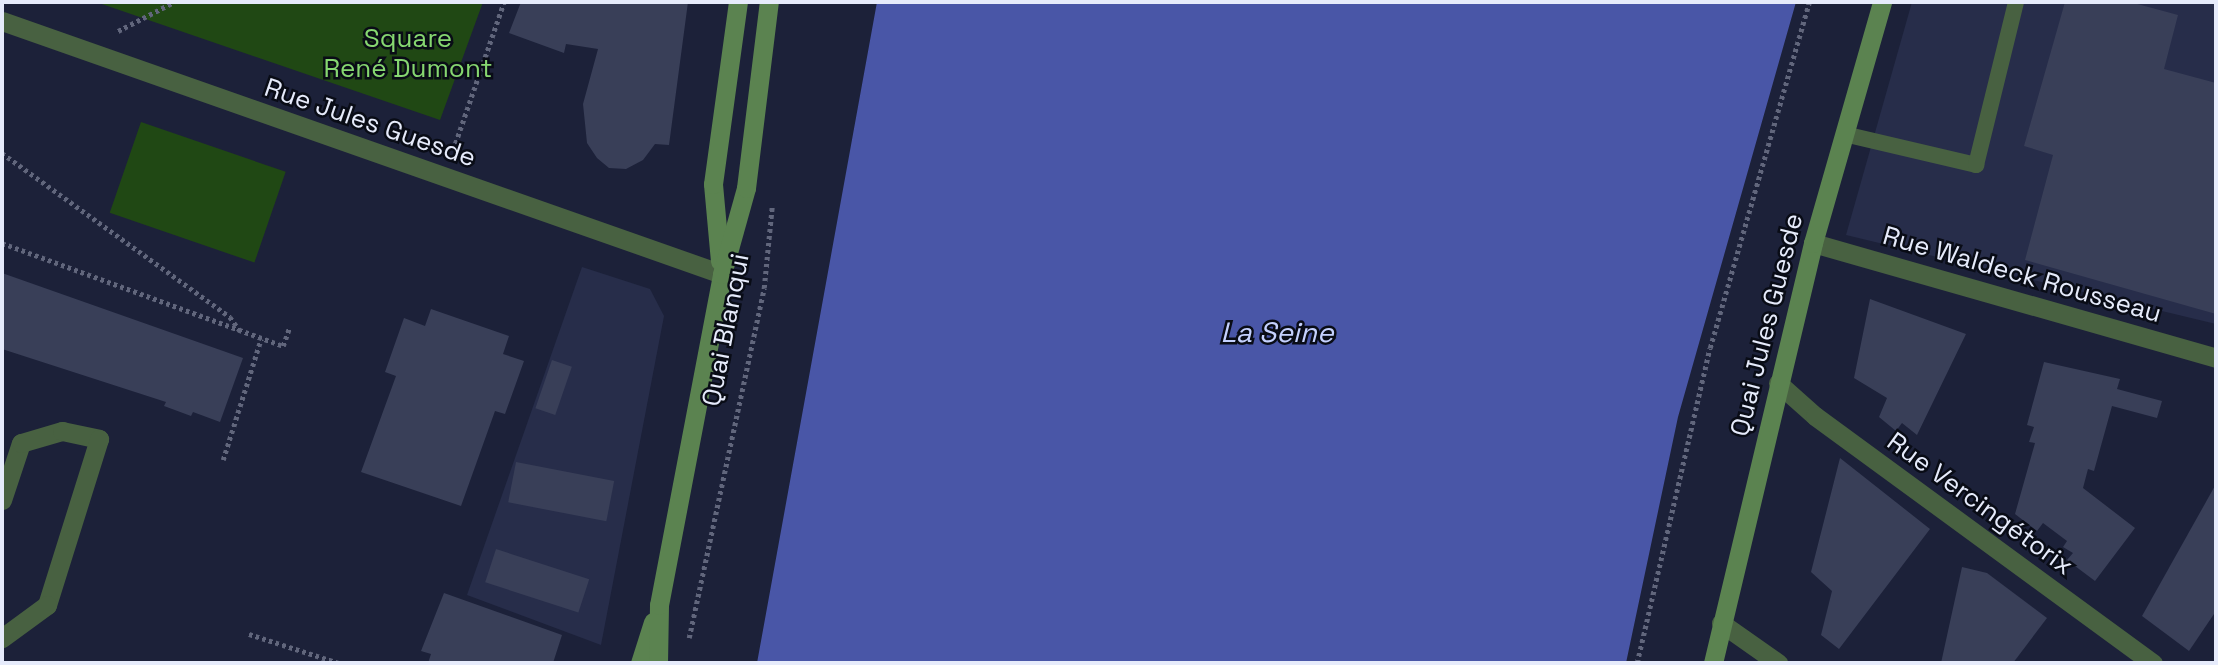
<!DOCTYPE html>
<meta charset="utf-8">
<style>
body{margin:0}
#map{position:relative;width:2218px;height:665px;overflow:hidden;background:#1c2139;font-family:"Space Grotesk",sans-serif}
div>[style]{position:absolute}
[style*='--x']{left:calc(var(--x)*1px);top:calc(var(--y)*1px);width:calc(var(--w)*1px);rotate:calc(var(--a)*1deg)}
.built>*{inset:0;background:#272d4a}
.green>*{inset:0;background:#204814;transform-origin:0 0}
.water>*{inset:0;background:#4956a7}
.building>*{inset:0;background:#393f58;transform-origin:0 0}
.path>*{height:4.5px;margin-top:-2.25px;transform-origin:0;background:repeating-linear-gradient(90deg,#61667c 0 3.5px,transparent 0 7px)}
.service>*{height:16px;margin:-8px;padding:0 8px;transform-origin:8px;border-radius:8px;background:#486141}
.minor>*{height:19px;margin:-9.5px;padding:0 9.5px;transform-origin:9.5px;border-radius:9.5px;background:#486141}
.secondary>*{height:19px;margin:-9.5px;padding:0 9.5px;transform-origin:9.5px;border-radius:9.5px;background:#5b8350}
span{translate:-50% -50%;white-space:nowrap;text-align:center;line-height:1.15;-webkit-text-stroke:5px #090c16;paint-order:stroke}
.park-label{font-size:26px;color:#86d770}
.street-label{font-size:26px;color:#e6ebfb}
.water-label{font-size:28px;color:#c5d1fe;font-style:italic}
.frame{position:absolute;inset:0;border:4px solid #e6ebfb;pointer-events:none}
</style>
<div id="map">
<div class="built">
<div style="clip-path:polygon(1912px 2px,2216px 2px,2216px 324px,1846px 235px)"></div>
<div style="clip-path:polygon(582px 267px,650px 289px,664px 316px,601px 645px,467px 595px)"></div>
</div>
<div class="green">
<div style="clip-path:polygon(96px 2px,483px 2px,440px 120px)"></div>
<div style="left:141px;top:122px;width:153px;height:96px;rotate:19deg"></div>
</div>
<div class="water">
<div style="clip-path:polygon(877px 2px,1796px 2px,1678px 417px,1626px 663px,757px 663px)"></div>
</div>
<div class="building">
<div style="clip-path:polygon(521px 2px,688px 2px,669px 145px,655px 144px,643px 160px,626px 169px,609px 168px,597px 158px,587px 143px,583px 104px,598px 49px,566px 44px,564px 53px,509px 33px)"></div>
<div style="clip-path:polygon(2065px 2px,2130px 2px,2178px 15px,2164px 69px,2216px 83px,2216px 314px,2025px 260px,2053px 155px,2024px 146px)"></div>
<div style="clip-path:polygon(2px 273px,243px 358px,220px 422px,193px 412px,191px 416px,164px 406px,166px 402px,2px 349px)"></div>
<div style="clip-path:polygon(1870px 299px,1966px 334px,1917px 435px,1902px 423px,1896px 431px,1879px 417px,1887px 398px,1854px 378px)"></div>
<div style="clip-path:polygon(431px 309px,509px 336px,503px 354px,524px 361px,505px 414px,495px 411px,461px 506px,361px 472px,396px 376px,385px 372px,404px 318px,425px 326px)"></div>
<div style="left:552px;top:360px;width:21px;height:51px;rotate:19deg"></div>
<div style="clip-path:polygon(2044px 362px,2120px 379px,2117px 389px,2162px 401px,2157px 418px,2112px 406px,2094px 471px,2088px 469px,2083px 488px,2135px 528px,2095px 581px,2067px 560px,2073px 553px,2063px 547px,2067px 541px,2043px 523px,2037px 531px,2015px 514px,2035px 443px,2029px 442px,2034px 427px,2027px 425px)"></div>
<div style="clip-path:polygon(1840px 458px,1930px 529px,1839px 649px,1821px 635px,1832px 591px,1811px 572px)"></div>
<div style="left:516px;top:462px;width:100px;height:41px;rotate:11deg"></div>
<div style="clip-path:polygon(2216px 484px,2216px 611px,2189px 651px,2142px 616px)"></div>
<div style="left:496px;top:549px;width:98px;height:35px;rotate:18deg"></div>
<div style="clip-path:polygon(1962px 567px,1987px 573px,2047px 618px,2013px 663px,1941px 663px)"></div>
<div style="clip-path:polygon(444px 593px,562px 635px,553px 663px,428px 663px,431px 654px,421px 651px)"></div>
</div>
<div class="path">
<div style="--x:118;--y:31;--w:63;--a:-27.4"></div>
<div style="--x:453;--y:150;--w:157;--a:-71"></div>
<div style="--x:2;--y:153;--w:281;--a:35.7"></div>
<div style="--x:230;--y:317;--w:17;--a:54"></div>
<div style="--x:2;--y:243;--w:299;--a:20.1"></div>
<div style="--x:283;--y:346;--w:18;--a:-71"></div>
<div style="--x:223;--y:460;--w:127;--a:-72.6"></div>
<div style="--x:249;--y:634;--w:95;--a:17.9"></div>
<div style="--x:689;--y:638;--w:358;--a:-77.9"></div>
<div style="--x:764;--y:288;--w:81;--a:-84.4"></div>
<div style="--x:1637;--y:663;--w:323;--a:-77"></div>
<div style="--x:1710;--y:348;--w:360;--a:-74"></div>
</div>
<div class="service">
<div style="--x:1844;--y:134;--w:136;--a:13.2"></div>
<div style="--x:1976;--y:165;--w:168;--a:-76.2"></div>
</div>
<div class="minor">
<div style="--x:2;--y:21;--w:763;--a:19.36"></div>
<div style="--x:1813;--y:243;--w:419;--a:15.9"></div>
<div style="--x:1778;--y:383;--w:50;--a:41.7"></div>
<div style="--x:1815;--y:416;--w:419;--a:36.2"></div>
<div style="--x:2;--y:500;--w:60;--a:-71.6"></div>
<div style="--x:21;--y:443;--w:43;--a:-16.3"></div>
<div style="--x:62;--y:431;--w:38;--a:12"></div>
<div style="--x:99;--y:439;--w:174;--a:107.4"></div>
<div style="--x:47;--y:605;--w:56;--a:143.7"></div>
<div style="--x:1721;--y:623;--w:70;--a:35.1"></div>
</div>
<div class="secondary">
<div style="--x:720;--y:261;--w:77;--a:-95.2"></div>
<div style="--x:713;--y:184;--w:184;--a:-82.2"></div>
<div style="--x:640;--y:663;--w:43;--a:-72.4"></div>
<div style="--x:658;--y:663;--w:58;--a:-89"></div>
<div style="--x:659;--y:605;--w:337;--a:-79.2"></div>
<div style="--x:722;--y:274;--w:89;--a:-74.4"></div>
<div style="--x:746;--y:188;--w:187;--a:-83"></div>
<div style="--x:1713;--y:663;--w:432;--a:-76.6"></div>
<div style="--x:1813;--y:243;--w:251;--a:-74"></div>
</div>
<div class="park-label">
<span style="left:408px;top:54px">Square<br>René Dumont</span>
</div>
<div class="street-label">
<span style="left:370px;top:123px;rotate:19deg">Rue Jules Guesde</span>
<span style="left:2022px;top:275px;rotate:16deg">Rue Waldeck Rousseau</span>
<span style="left:1767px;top:325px;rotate:-76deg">Quai Jules Guesde</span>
<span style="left:726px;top:330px;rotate:-79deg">Quai Blanqui</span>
<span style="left:1980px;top:504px;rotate:36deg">Rue Vercingétorix</span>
</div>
<div class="water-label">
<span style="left:1277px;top:332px">La Seine</span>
</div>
<div class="frame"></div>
</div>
